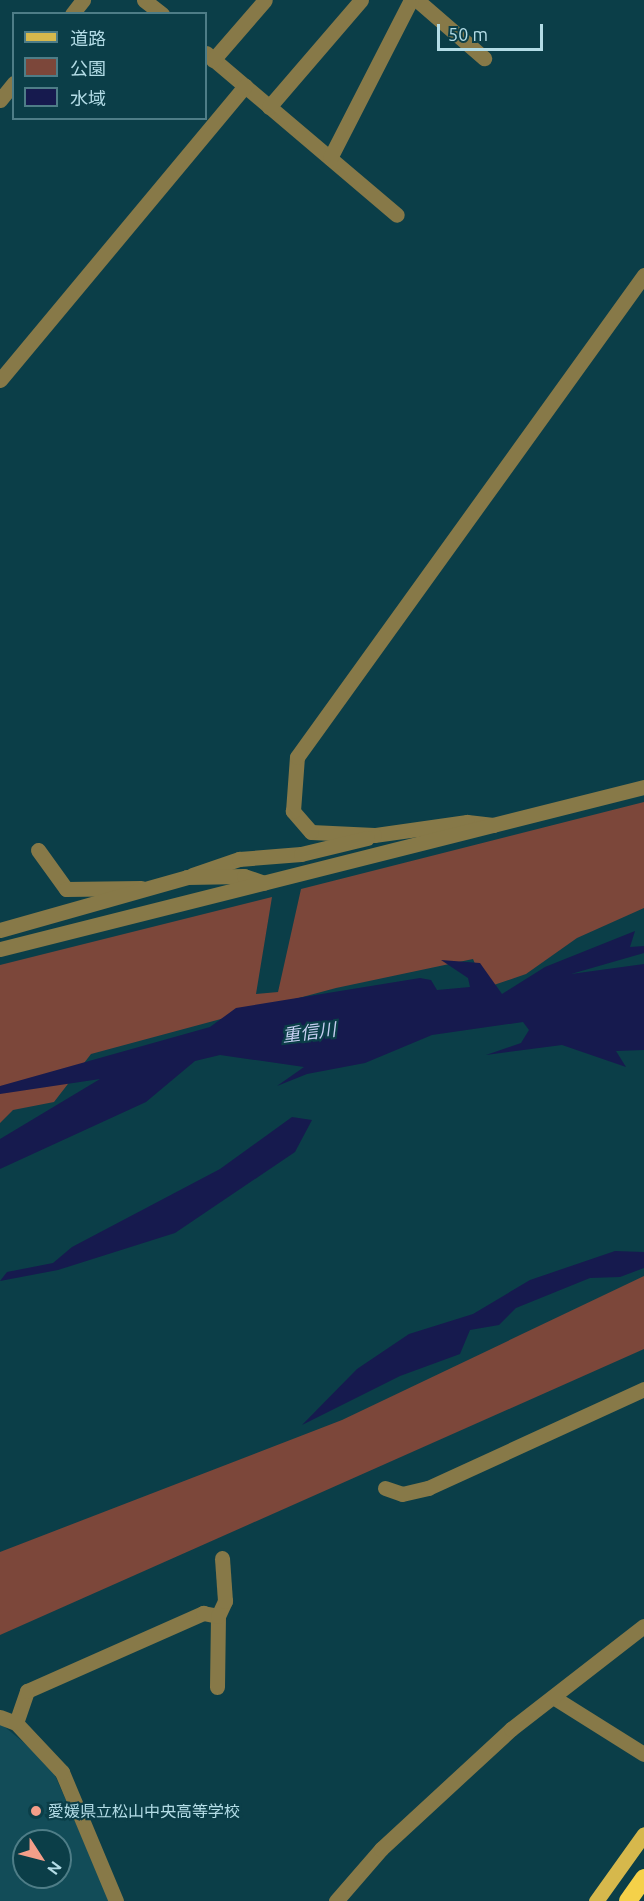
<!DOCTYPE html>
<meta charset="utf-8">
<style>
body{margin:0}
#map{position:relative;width:644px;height:1901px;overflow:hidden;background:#0b3e48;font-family:Ubuntu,"Noto Sans JP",sans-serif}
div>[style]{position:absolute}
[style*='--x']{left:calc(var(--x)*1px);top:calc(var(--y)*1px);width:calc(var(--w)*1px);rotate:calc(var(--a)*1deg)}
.built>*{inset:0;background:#124c58}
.green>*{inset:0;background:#7c473a}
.water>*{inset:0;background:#161a4e}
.minor>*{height:15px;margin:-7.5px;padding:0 7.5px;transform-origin:7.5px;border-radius:7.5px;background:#877948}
.major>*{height:15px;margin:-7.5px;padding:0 7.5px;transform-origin:7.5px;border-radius:7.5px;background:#d6b84c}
.highway>*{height:18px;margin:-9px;padding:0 9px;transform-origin:9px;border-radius:9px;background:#f5d149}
.dots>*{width:16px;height:16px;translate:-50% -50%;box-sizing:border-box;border:3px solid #0b3e48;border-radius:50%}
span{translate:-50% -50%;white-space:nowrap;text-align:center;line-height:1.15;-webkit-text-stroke:4.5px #0b3e48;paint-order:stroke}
.poi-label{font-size:16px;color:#b3dce6}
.left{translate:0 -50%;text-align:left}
.water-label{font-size:18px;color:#c5cef1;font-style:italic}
.legend{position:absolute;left:12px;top:12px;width:195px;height:108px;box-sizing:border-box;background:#0b3e48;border:2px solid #4e7d87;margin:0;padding:8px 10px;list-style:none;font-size:18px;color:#b3dce6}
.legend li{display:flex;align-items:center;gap:12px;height:30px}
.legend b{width:30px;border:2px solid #4e7d87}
.north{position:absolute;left:12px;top:1829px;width:60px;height:60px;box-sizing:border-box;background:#0b3e48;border:2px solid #4e7d87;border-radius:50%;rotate:126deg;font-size:16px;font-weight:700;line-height:24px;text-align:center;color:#b3dce6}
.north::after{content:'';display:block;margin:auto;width:21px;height:27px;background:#f49e89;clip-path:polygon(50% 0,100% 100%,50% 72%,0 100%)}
.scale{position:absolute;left:437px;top:24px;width:106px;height:27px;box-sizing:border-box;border:3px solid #b3dce6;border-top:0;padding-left:8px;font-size:18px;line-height:21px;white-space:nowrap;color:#b3dce6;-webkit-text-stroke:4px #0b3e48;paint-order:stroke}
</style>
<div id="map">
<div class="built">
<div style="clip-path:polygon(evenodd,0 1723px,50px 1764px,110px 1901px,0 1901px,0 1723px,24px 1841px,60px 1841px,60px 1877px,24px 1877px,24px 1841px)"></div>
</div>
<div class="green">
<div style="clip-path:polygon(644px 802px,644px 908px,577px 938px,526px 974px,485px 988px,473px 959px,336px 988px,91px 1054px,54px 1102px,13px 1110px,0 1123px,0 965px,272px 897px,256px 994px,278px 992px,301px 889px)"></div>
<div style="clip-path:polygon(644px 1276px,644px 1349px,0 1635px,0 1552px,342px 1420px)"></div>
</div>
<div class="water">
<div style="clip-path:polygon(635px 931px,630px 947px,644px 946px,644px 953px,571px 974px,644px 964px,644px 1050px,616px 1051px,626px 1067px,562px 1045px,486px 1055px,521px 1043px,529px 1030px,523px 1022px,432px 1035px,365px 1063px,307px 1074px,277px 1086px,304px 1067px,220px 1055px,195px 1061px,146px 1102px,0 1169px,0 1139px,100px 1079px,0 1094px,0 1086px,210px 1027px,236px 1008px,420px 978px,431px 980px,437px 990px,470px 987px,468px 978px,441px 960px,480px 963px,502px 994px,545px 967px)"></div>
<div style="clip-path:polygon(292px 1117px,312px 1120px,295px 1152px,175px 1233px,58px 1270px,0 1281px,7px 1272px,53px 1263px,72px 1247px,220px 1169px)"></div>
<div style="clip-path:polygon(615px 1251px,644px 1252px,644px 1268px,620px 1277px,590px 1278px,516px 1308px,499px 1325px,470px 1330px,460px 1354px,400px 1376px,302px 1425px,357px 1369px,409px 1334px,473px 1314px,530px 1280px)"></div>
</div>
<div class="minor">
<div style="--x:144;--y:0;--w:23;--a:38"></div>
<div style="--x:417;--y:0;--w:89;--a:40.9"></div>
<div style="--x:72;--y:14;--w:18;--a:-52"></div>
<div style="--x:206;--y:53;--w:250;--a:40.3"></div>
<div style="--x:213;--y:60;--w:79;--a:-49.1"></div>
<div style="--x:0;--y:100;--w:22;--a:-51"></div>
<div style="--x:269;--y:107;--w:141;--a:-49.3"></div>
<div style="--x:330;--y:158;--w:178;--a:-62.9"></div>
<div style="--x:0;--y:380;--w:383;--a:-50.2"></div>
<div style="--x:493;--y:825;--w:26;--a:-173"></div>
<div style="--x:467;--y:822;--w:94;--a:172"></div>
<div style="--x:374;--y:835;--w:63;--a:-177.3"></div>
<div style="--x:311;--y:832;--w:28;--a:-131"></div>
<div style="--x:293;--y:811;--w:54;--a:-85.8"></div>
<div style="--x:297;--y:757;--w:594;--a:-54.25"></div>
<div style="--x:38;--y:850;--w:48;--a:54.3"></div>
<div style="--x:66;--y:889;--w:75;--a:-0.8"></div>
<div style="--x:192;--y:875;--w:50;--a:-18.8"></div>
<div style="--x:239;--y:859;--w:62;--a:-4.6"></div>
<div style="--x:301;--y:854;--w:68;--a:-13.6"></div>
<div style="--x:0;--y:930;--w:194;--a:-15.8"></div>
<div style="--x:187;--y:877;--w:57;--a:-1"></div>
<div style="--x:244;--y:876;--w:21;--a:19"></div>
<div style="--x:0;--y:949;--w:664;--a:-14.12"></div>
<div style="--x:385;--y:1488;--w:18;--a:19"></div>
<div style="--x:402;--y:1494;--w:27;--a:-13"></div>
<div style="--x:428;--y:1488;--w:238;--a:-24.6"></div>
<div style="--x:217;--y:1687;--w:71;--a:-89.2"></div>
<div style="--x:553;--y:1697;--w:107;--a:32.1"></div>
<div style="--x:0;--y:1717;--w:17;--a:21"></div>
<div style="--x:116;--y:1901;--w:140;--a:-112.7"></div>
<div style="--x:62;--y:1772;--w:67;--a:-133.2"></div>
<div style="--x:16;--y:1723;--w:34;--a:-71"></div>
<div style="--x:27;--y:1691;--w:193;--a:-23.9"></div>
<div style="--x:203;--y:1613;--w:15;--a:11"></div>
<div style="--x:218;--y:1616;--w:17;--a:-65"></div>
<div style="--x:225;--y:1601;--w:43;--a:-94"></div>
<div style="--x:336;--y:1901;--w:69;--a:-49.1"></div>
<div style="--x:381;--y:1849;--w:177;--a:-42.7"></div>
<div style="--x:511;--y:1729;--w:168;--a:-37.8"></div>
</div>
<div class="major">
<div style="--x:596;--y:1901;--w:82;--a:-54.4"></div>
</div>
<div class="highway">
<div style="--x:628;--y:1901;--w:28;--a:-55"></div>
</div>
<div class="dots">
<div style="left:36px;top:1811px;background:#f49e89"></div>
</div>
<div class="poi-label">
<span class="left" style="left:48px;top:1811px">愛媛県立松山中央高等学校</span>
</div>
<div class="water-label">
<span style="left:309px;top:1032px;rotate:-7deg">重信川</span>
</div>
<ul class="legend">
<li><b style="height:8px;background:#d6b84c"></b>道路</li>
<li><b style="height:16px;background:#7c473a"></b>公園</li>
<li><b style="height:16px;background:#161a4e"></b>水域</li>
</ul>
<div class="north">N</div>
<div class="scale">50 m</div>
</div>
